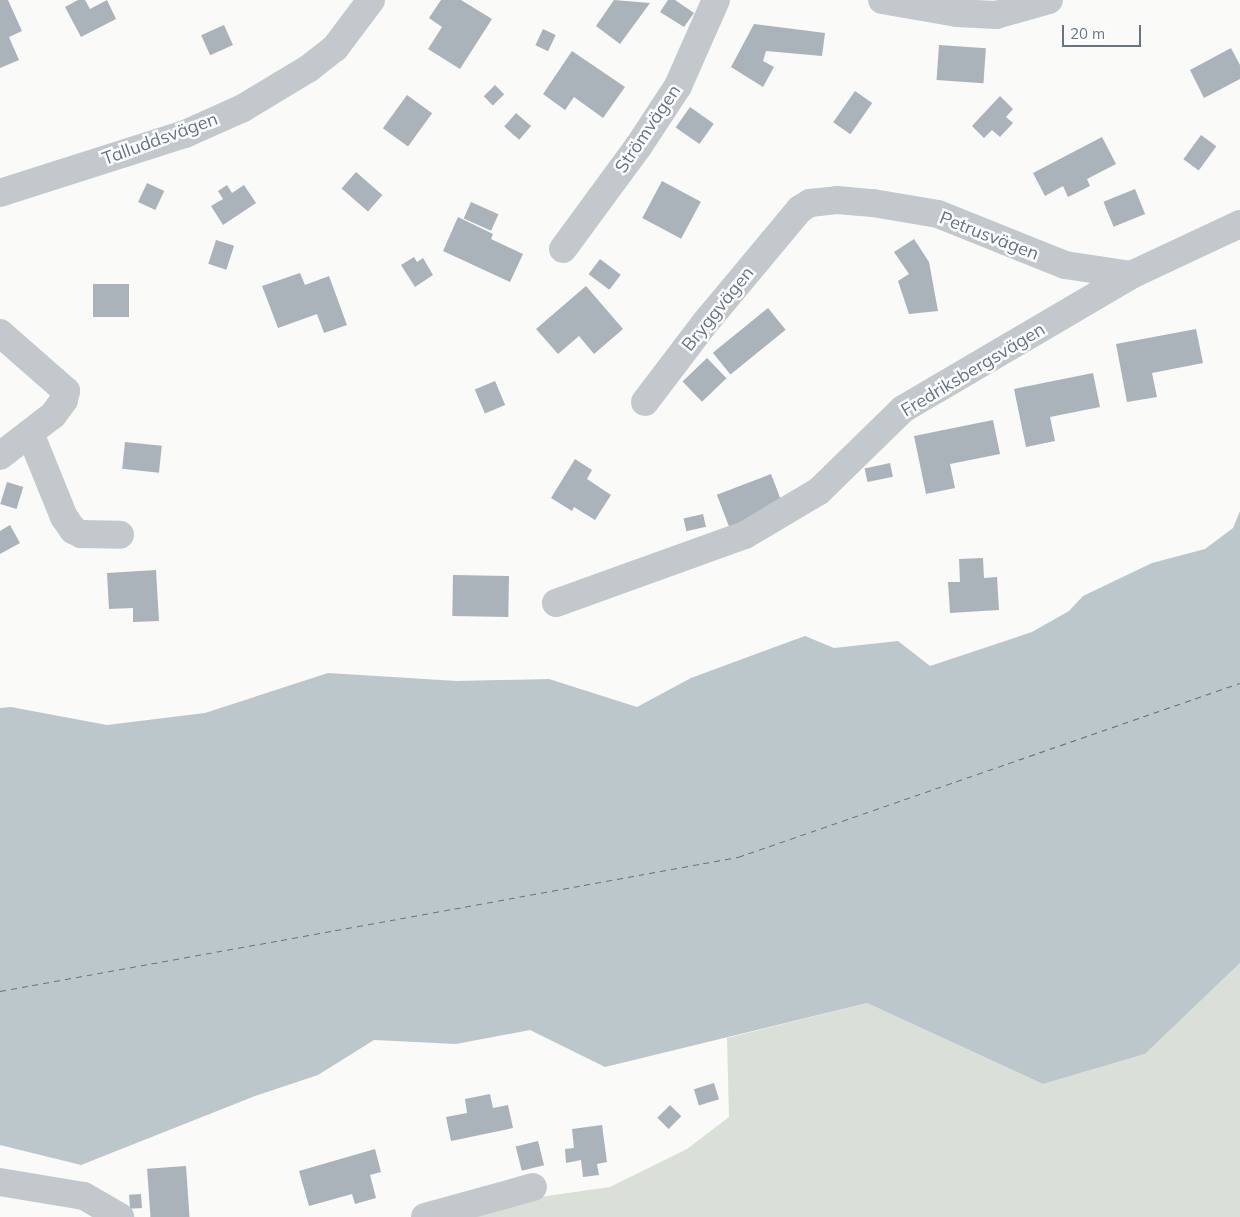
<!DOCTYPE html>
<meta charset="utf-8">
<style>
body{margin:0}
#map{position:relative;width:1240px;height:1217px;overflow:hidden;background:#fafaf8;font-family:Mulish,sans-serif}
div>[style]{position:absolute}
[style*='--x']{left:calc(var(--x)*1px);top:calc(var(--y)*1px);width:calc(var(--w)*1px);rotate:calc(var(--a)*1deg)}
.green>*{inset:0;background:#dadfd7}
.water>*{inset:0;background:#bbc7cb}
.ferry>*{height:1px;margin-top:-0.5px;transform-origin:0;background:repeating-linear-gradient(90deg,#60757c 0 6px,transparent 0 11px)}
.building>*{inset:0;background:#aab3b9;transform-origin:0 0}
.minor>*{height:28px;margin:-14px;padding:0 14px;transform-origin:14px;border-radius:14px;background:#c3c8cc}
span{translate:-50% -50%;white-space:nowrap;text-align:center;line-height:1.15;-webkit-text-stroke:5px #fff;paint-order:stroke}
.street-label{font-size:18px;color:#657683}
.scale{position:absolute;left:1062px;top:25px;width:79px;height:22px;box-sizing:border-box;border:2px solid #657683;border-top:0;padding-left:6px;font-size:15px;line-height:18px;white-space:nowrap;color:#657683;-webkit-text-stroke:4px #fff;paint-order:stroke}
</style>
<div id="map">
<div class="green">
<div style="clip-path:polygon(1240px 963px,1240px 1217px,474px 1217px,540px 1197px,610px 1187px,687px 1149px,729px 1117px,727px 1038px,867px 1003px,1043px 1084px,1145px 1054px)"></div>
</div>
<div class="water">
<div style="clip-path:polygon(1240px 511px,1240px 963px,1145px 1054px,1043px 1084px,867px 1003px,605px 1067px,530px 1030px,456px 1044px,374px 1040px,318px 1075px,255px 1096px,81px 1165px,0 1145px,0 708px,11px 707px,107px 725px,205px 713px,328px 673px,457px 681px,549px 679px,637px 707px,691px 678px,805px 636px,834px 648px,898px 641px,930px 666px,1032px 632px,1069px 611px,1083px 596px,1152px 563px,1205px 549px,1233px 528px)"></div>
</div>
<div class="ferry">
<div style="--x:0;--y:991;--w:750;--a:-10.29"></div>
<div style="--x:738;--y:857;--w:531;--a:-19.12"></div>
</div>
<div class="building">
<div style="clip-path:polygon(0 0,8px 0,22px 31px,9px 37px,19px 60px,0 68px)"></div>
<div style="clip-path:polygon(78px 0,85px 0,90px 9px,107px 0,116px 19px,81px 37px,65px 7px)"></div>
<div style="clip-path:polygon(441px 0,461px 0,492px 19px,460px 69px,428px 49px,442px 27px,429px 18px)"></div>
<div style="clip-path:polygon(614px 0,650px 3px,620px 44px,596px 26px)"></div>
<div style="clip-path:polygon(668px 0,675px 0,694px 13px,684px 27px,660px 12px)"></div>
<div style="clip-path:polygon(754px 24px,825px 33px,822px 56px,766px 51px,763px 61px,774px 67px,763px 87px,731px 67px)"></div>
<div style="left:224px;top:25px;width:22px;height:25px;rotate:66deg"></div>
<div style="left:543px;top:29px;width:14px;height:18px;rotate:25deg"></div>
<div style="left:939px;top:45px;width:47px;height:35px;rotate:4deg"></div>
<div style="clip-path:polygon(1231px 48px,1240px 65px,1240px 79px,1204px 98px,1190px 70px)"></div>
<div style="clip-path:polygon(572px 51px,625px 87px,603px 118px,574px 97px,565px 110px,543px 94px)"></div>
<div style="left:495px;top:85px;width:13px;height:16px;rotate:45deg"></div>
<div style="left:855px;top:91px;width:21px;height:38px;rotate:35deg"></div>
<div style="left:407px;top:95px;width:31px;height:41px;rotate:36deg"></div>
<div style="clip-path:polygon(1000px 96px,1013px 109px,1006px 117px,1013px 123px,1000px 137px,992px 130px,984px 138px,972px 126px)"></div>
<div style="left:690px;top:107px;width:29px;height:25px;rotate:35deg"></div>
<div style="left:516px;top:113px;width:20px;height:18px;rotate:41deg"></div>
<div style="left:1201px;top:135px;width:19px;height:30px;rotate:36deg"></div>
<div style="clip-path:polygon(1102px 137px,1116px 164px,1087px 179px,1090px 186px,1068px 197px,1063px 186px,1045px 196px,1033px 173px)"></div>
<div style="left:356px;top:172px;width:35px;height:22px;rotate:41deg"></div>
<div style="left:662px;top:181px;width:44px;height:42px;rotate:28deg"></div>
<div style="left:147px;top:183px;width:19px;height:21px;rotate:25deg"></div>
<div style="clip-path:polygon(227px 185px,232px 193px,244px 185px,256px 203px,223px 225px,211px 206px,223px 199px,218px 191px)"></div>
<div style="left:1135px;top:189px;width:27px;height:34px;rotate:68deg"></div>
<div style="left:471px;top:202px;width:30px;height:18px;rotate:24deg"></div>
<div style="clip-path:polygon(458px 217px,493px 234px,491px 239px,523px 254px,510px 282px,443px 251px)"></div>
<div style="clip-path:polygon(914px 239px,929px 262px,938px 311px,909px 314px,898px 281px,909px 274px,894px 252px)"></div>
<div style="left:216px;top:240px;width:19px;height:25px;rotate:18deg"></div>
<div style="clip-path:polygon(414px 257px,417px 262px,423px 258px,433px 275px,415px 287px,401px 265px)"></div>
<div style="left:600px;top:259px;width:26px;height:19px;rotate:37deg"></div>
<div style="clip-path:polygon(300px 273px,305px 285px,329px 276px,347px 325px,324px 333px,317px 314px,278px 328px,262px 286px)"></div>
<div style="left:93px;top:284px;width:36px;height:33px"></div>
<div style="clip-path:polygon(586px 286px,623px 329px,594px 354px,579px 336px,558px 354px,536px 329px)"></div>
<div style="left:768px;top:308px;width:28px;height:71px;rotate:51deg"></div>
<div style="clip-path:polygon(1196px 329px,1203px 363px,1152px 373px,1157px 397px,1127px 402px,1116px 344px)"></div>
<div style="left:707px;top:358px;width:28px;height:34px;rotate:46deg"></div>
<div style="clip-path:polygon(1093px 373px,1100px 407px,1050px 417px,1055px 441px,1026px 447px,1014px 389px)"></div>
<div style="left:495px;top:381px;width:26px;height:22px;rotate:67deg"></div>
<div style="clip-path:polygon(993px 420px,1000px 454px,950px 464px,955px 488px,926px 494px,914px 436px)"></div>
<div style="left:125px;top:442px;width:37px;height:27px;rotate:6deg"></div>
<div style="clip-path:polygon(575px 459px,592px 470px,587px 479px,611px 495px,595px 520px,574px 507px,572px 511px,551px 498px)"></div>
<div style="left:890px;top:463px;width:14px;height:26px;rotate:78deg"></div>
<div style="left:771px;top:474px;width:36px;height:58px;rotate:69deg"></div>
<div style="left:7px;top:482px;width:17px;height:23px;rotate:17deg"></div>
<div style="left:703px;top:514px;width:13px;height:20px;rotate:77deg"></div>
<div style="clip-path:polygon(10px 525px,20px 543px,0 554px,0 531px)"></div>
<div style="clip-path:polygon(983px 558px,984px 578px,997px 577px,999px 610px,950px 613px,948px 582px,960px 582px,959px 559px)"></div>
<div style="clip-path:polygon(156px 570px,159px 621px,133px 622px,133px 608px,109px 609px,107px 573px)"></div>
<div style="left:453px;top:575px;width:56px;height:41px;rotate:1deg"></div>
<div style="left:714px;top:1083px;width:17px;height:21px;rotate:73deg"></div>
<div style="clip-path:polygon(490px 1094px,493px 1108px,508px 1105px,513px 1128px,451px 1141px,446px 1117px,467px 1113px,465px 1099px)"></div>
<div style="left:670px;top:1105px;width:16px;height:18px;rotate:45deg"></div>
<div style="clip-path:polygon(602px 1125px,607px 1162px,597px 1164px,599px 1175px,583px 1177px,581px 1160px,566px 1163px,565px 1149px,574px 1148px,572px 1129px)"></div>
<div style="left:538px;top:1141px;width:25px;height:23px;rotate:76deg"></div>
<div style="clip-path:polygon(375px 1149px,381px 1172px,370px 1175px,376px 1198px,355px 1204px,352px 1194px,309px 1206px,299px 1171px)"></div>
<div style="left:186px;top:1166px;width:51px;height:39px;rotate:86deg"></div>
<div style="left:141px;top:1194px;width:14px;height:12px;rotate:86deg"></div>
</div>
<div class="minor">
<div style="--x:882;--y:0;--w:76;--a:9.8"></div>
<div style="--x:957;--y:13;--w:39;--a:3"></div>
<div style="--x:996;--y:15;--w:55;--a:-15.8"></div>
<div style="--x:0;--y:193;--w:194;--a:-17.7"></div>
<div style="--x:185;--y:134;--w:64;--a:-24.1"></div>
<div style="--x:243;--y:108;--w:76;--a:-31"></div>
<div style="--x:308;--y:69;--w:34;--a:-38"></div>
<div style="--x:335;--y:48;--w:60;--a:-53.1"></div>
<div style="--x:563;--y:249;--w:127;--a:-53.7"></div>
<div style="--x:638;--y:147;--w:73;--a:-56.7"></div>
<div style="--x:678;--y:86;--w:94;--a:-66.2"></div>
<div style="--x:0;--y:333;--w:88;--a:41.3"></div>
<div style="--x:66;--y:391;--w:9;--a:103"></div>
<div style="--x:64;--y:400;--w:19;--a:126"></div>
<div style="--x:53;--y:415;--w:67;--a:142.3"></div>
<div style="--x:645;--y:402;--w:99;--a:-52.8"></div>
<div style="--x:705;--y:323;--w:148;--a:-50.2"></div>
<div style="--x:800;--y:209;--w:12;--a:-31"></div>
<div style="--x:810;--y:203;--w:27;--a:-6"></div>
<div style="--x:837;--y:200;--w:36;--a:5"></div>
<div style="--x:873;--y:203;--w:66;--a:9.6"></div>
<div style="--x:938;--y:214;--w:137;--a:21.9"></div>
<div style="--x:1065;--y:265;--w:67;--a:8.6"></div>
<div style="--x:30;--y:433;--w:91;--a:68"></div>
<div style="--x:64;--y:517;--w:16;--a:55"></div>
<div style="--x:73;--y:530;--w:9;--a:27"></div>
<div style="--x:81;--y:534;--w:39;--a:1"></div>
<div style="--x:556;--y:603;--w:201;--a:-19.8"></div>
<div style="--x:745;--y:535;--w:86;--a:-30.7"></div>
<div style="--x:819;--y:491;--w:117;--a:-44.3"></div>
<div style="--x:903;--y:409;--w:264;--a:-30.4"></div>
<div style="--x:1131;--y:275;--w:120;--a:-25.1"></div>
<div style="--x:0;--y:1182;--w:85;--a:9.5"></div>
<div style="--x:84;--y:1196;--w:42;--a:30.3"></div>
<div style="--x:425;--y:1217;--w:112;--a:-15.5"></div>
</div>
<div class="street-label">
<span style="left:648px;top:129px;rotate:-56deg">Strömvägen</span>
<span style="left:160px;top:139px;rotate:-20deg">Talluddsvägen</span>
<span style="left:989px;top:236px;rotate:21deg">Petrusvägen</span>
<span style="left:718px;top:309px;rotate:-51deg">Bryggvägen</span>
<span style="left:973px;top:370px;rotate:-31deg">Fredriksbergsvägen</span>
</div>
<div class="scale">20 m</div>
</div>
